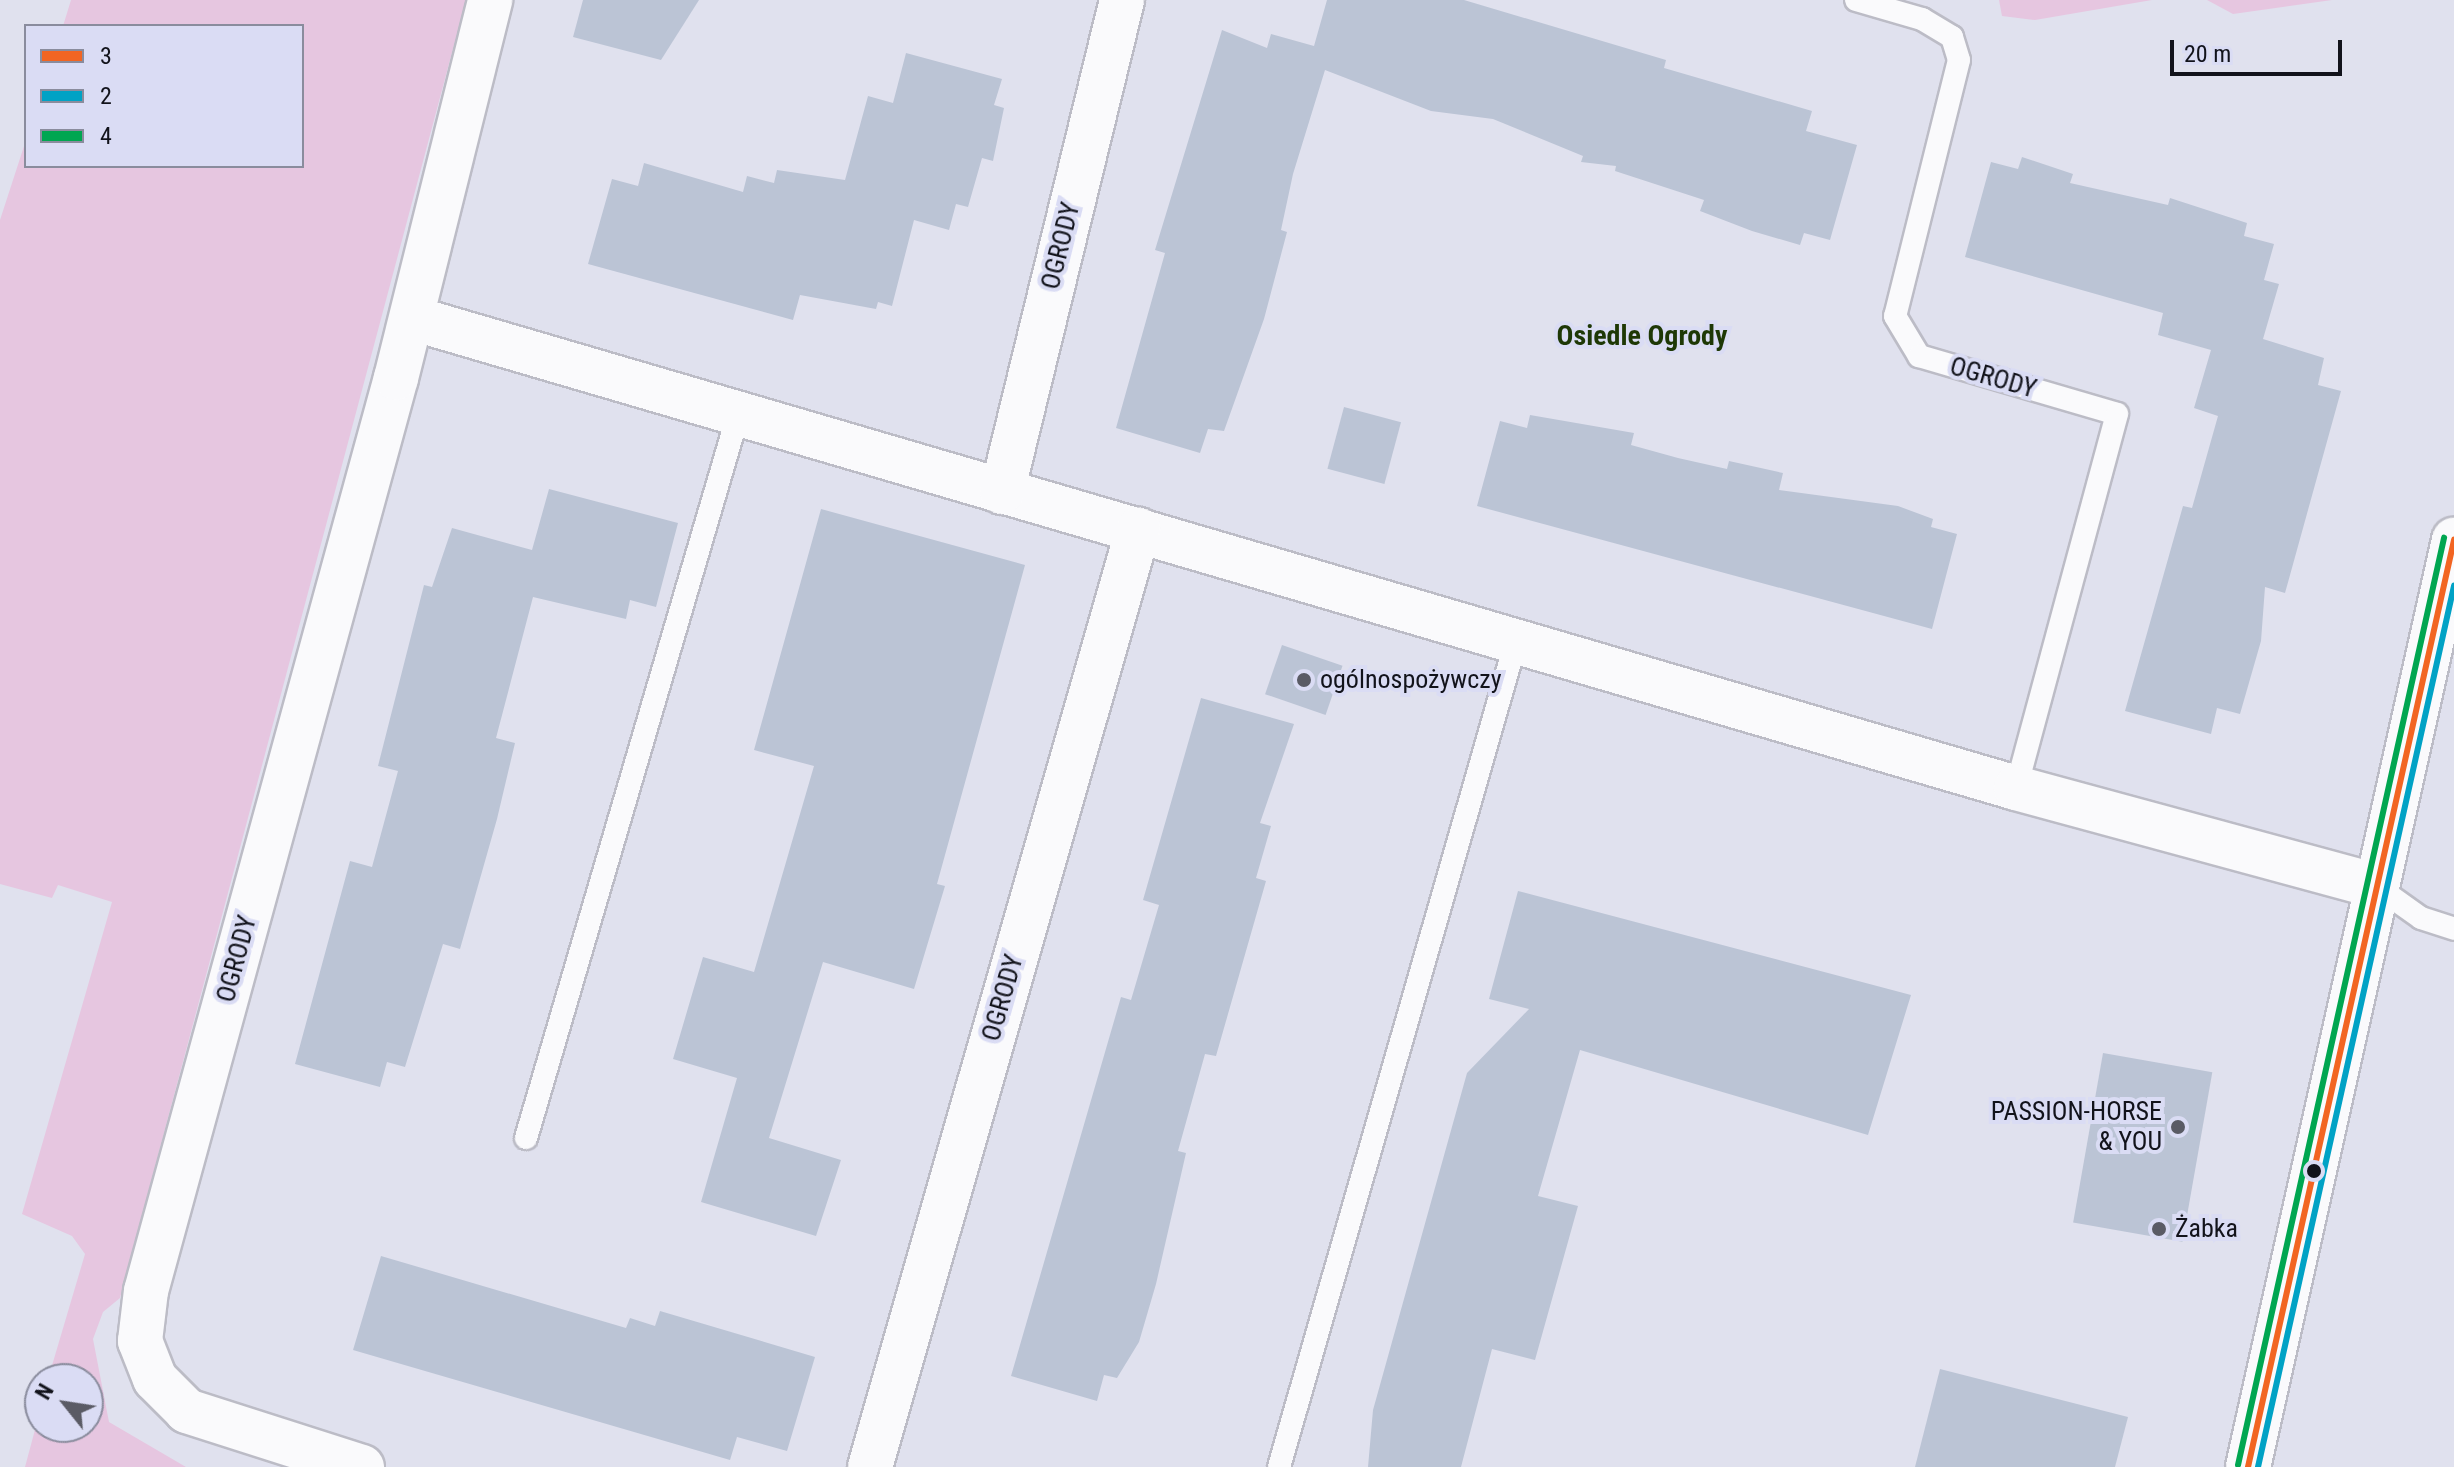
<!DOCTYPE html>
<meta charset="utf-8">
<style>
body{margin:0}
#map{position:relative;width:2454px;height:1467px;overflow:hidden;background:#e0e1ee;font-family:"Roboto Condensed",sans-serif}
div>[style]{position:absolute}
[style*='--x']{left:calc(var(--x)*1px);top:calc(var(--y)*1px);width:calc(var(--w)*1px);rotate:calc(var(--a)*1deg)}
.green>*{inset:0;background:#e6c6e0}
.building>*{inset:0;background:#bbc4d5;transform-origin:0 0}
.roads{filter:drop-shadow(2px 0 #bcbcc6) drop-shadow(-2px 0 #bcbcc6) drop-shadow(0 2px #bcbcc6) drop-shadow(0 -2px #bcbcc6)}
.service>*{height:22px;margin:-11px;padding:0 11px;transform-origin:11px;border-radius:11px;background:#fafafc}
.minor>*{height:44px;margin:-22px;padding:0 22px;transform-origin:22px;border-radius:22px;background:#fafafc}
.tertiary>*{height:44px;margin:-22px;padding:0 22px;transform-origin:22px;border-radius:22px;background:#fafafc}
.bus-1>*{height:6px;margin:-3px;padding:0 3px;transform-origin:3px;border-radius:3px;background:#f26522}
.bus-2>*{height:6px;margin:-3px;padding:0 3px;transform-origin:3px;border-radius:3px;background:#01a2c5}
.bus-3>*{height:6px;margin:-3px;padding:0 3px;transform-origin:3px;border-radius:3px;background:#00a651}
.dots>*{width:22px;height:22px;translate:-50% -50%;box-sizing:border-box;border:4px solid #dadcf4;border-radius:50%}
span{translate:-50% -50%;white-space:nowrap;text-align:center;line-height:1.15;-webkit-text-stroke:8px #dadcf4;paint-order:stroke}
.street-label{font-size:26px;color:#12131b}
.poi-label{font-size:26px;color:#12131b}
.left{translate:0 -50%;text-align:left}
.right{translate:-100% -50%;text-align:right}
.neighbourhood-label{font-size:28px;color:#1e3806;font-weight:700}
.legend{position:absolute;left:24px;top:24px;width:280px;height:144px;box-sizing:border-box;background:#dadcf4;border:2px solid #8a8c9d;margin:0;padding:10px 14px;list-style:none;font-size:24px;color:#12131b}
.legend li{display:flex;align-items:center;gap:16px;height:40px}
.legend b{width:40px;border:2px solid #8a8c9d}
.north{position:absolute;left:24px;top:1363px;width:80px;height:80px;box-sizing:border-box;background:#dadcf4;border:2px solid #8a8c9d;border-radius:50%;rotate:300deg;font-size:22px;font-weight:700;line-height:32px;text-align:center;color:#12131b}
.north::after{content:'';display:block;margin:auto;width:28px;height:36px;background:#5a5b65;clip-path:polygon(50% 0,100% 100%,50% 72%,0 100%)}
.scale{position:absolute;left:2170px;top:40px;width:172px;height:36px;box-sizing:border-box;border:4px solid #12131b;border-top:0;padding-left:10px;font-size:24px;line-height:28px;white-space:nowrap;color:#12131b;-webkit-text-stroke:6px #dadcf4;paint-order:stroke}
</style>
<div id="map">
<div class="green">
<div style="clip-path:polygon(71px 0,466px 0,120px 1298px,103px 1312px,93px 1339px,109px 1422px,186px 1467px,25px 1467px,40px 1411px,40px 1427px,88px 1427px,88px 1379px,48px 1379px,85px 1254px,72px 1236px,22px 1214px,112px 902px,58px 885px,52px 898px,0 884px,0 220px,26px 140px,26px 166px,302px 166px,302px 26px,63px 26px)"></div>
<div style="clip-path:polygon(1999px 0,2152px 0,2035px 20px,2002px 16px)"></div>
<div style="clip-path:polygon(2207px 0,2332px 0,2233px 14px)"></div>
</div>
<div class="building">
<div style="clip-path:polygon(583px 0,699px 0,661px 60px,573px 37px)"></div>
<div style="clip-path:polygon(1327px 0,1464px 0,1666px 60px,1664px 68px,1812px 111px,1806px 131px,1857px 145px,1830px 240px,1804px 233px,1800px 245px,1752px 231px,1700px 211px,1704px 200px,1615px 171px,1616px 166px,1581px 162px,1583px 156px,1493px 119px,1431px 111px,1325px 70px,1293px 174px,1281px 230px,1287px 232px,1264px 319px,1224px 431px,1208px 429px,1200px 453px,1116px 428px,1165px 253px,1155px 250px,1222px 30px,1267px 48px,1271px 34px,1314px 46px)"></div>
<div style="clip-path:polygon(906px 53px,1002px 79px,994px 105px,1004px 108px,993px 161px,982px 158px,968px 207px,956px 204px,949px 230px,914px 220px,892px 306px,878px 302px,876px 309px,800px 295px,793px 320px,588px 264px,612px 179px,638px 186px,644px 163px,743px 192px,747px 176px,774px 183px,777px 170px,845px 180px,868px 96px,893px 103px)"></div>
<div style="clip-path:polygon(2022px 157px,2073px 174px,2070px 183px,2168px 205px,2170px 198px,2247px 223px,2244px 236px,2274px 244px,2264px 280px,2279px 284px,2263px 339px,2324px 358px,2318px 385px,2341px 391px,2285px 593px,2265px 587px,2261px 641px,2240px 714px,2217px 708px,2211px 734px,2125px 711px,2183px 506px,2192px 508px,2218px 416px,2194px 408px,2211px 350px,2158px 335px,2163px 313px,1965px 257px,1991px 162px,2018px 169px)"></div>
<div style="left:1344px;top:407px;width:59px;height:64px;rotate:15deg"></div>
<div style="clip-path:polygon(1530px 415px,1634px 433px,1631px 445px,1678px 458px,1727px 469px,1729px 461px,1783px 473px,1779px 490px,1898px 506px,1933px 519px,1931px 527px,1957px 534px,1932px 629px,1477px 506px,1500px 421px,1527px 428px)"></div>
<div style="clip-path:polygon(549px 489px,678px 523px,656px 607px,630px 600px,626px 619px,533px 597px,496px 738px,515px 743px,497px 819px,460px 949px,443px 944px,405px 1067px,387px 1062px,380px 1087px,295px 1064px,350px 861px,372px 867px,398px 771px,378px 766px,424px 585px,432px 587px,452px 528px,532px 550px)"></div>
<div style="clip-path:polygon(821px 509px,1025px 565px,937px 884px,945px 886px,914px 989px,823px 962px,769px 1138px,841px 1160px,816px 1236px,701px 1202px,737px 1078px,673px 1059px,703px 957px,754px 972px,814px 766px,754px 750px)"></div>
<div style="left:1282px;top:645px;width:64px;height:52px;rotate:19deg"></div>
<div style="clip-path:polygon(1201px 698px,1294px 724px,1260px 823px,1271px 826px,1256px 878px,1266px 881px,1216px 1056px,1205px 1054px,1178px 1151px,1186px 1153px,1156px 1284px,1139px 1342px,1117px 1378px,1104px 1375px,1097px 1401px,1011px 1376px,1121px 997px,1131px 1000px,1159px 905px,1143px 900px)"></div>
<div style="clip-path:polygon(1518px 891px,1911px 995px,1868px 1135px,1580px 1050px,1538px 1196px,1578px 1206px,1535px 1360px,1492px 1349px,1461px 1467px,1368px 1467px,1373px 1410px,1467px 1073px,1529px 1009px,1489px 999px)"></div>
<div style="left:2103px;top:1053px;width:111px;height:172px;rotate:10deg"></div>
<div style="clip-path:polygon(381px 1256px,626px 1328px,630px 1318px,655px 1326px,660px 1311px,815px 1357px,787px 1451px,737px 1437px,730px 1460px,353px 1350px)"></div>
<div style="clip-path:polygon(1940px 1369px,2128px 1417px,2115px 1467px,1915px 1467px)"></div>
</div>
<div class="roads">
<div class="service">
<div style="--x:1856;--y:0;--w:69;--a:16.1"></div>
<div style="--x:1922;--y:19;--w:35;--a:31"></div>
<div style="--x:1952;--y:37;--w:24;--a:73"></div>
<div style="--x:1959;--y:60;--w:264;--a:104"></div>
<div style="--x:1895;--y:316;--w:47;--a:59"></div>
<div style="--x:1919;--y:356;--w:206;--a:16.3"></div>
<div style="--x:2117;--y:414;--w:387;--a:105.1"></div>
<div style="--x:2376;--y:886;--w:55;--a:35.4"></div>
<div style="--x:2421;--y:918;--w:35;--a:18"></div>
<div style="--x:526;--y:1138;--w:753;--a:-73.66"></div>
<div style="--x:1279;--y:1467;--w:859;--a:-73.99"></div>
</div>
<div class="minor">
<div style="--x:412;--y:318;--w:1671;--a:16.33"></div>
<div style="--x:2016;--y:788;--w:373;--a:15.2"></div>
<div style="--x:1002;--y:492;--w:506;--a:-76.29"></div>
<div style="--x:362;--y:1467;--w:184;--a:-162.3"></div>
<div style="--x:187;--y:1411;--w:45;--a:-135"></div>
<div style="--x:155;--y:1379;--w:41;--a:-111.5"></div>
<div style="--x:140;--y:1341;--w:50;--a:-83.2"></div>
<div style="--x:146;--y:1291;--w:947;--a:-74.69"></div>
<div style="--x:396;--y:378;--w:390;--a:-76"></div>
<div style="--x:870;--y:1467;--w:975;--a:-74.04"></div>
</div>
<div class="tertiary">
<div style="--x:2248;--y:1467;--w:950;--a:-77.47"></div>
</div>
</div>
<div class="bus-1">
<div style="--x:2248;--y:1467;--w:950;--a:-77.47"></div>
</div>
<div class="bus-2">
<div style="--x:2258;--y:1467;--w:903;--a:-77.46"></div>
</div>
<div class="bus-3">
<div style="--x:2238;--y:1465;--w:950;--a:-77.47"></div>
</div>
<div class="dots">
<div style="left:1304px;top:680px;background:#5a5b65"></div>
<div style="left:2178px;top:1127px;background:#5a5b65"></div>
<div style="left:2314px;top:1171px;background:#12131b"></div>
<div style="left:2159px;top:1229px;background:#5a5b65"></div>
</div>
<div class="street-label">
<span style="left:1061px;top:246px;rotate:-76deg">OGRODY</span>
<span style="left:1993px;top:378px;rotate:16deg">OGRODY</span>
<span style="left:237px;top:959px;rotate:-75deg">OGRODY</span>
<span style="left:1003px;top:998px;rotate:-74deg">OGRODY</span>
</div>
<div class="poi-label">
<span class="left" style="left:1320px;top:680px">ogólnospożywczy</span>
<span class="right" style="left:2162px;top:1127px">PASSION-HORSE<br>&amp; YOU</span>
<span class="left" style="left:2175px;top:1229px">Żabka</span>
</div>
<div class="neighbourhood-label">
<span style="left:1642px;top:336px">Osiedle Ogrody</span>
</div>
<ul class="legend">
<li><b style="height:10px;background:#f26522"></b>3</li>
<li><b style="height:10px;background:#01a2c5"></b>2</li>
<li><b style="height:10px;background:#00a651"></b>4</li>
</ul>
<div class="north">N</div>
<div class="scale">20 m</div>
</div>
